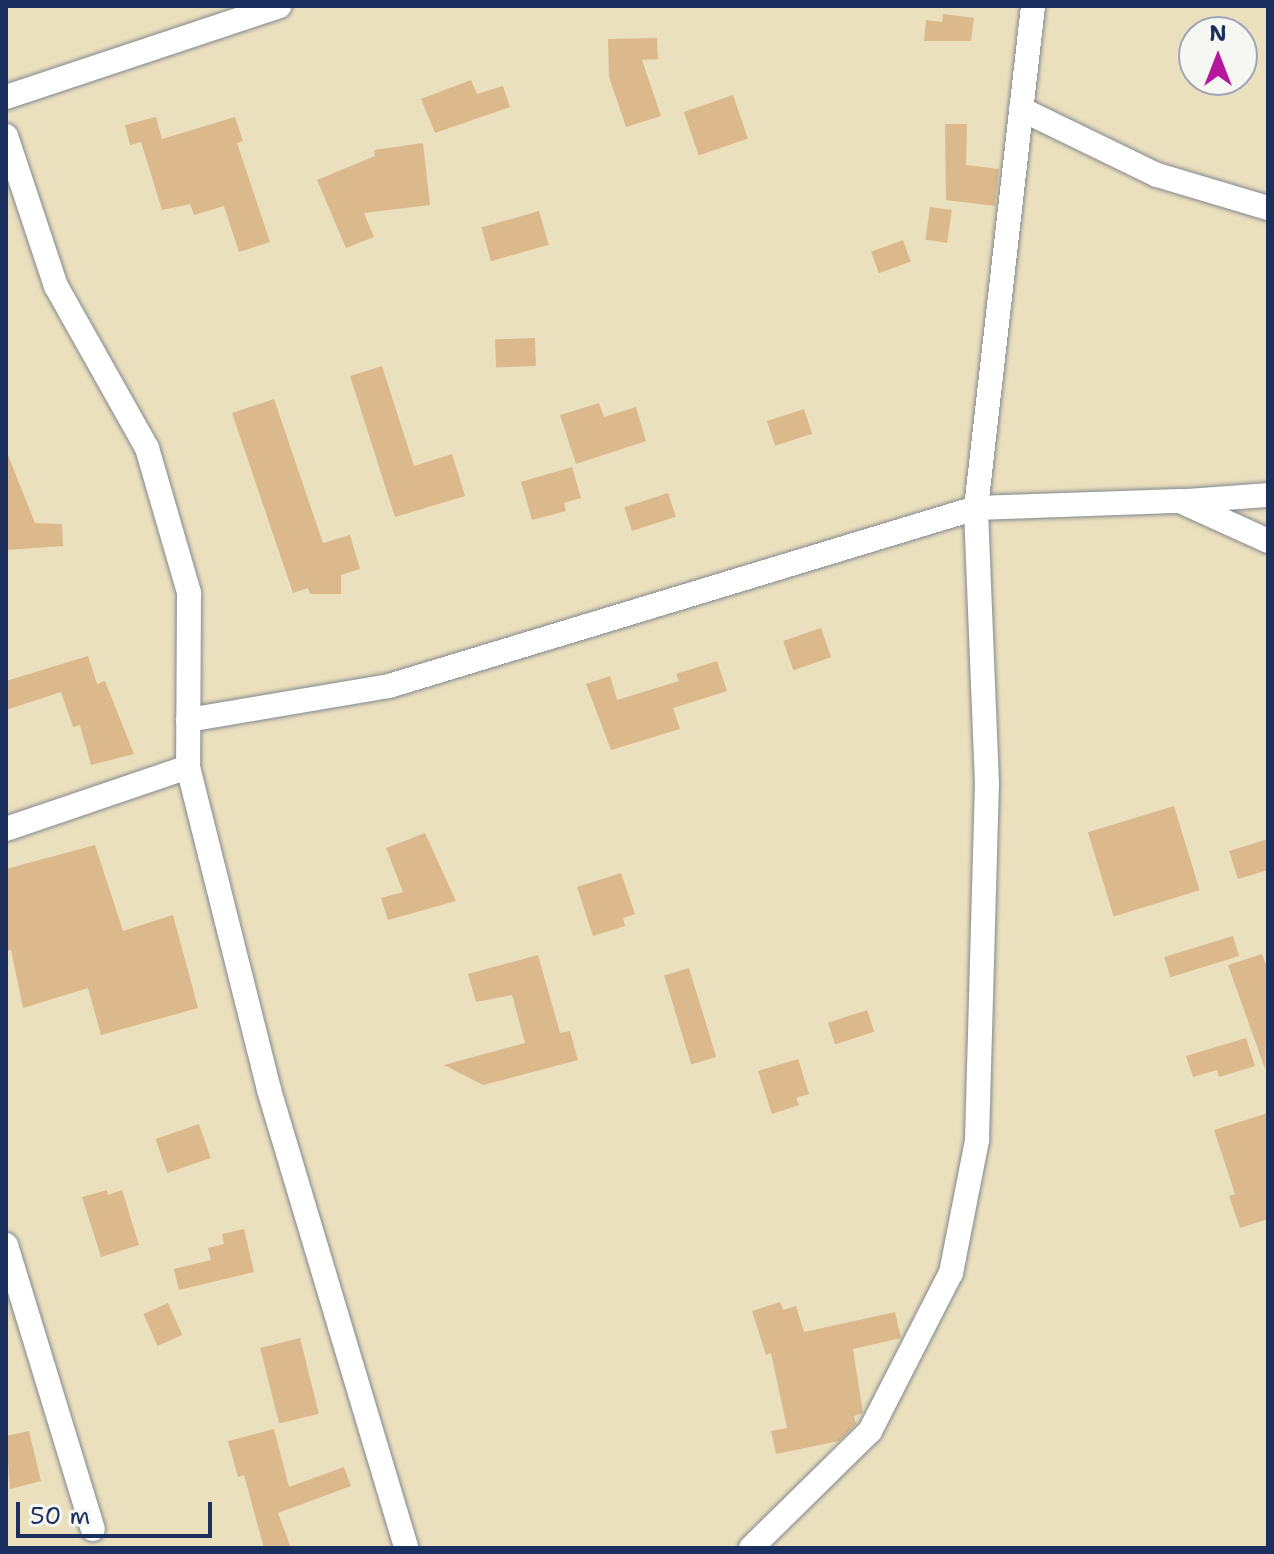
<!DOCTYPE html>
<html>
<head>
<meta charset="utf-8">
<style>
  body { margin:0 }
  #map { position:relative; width:1274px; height:1554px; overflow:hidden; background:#ebe0be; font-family:"Shantell Sans",sans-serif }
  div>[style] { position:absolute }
  .building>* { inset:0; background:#dbb98c; transform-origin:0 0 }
  .roads { filter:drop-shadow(0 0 2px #83888e) drop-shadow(0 0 2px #83888e) }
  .street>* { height:24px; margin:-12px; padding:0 12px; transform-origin:12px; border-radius:12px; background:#fff }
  span { translate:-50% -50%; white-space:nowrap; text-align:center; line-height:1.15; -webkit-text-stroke:8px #f6f6f2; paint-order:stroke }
  .frame { position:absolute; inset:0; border:8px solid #1b2f5e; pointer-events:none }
  .north { position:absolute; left:1178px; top:16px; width:80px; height:80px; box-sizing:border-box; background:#f6f6f2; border:2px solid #9ea6b7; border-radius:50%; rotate:0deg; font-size:22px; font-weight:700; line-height:32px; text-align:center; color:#1b2f5e }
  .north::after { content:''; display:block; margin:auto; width:28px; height:36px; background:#b5179e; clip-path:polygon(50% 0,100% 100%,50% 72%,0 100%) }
  .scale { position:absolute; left:16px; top:1502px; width:196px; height:36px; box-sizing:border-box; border:4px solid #1b2f5e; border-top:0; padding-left:10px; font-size:24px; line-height:28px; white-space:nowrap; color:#1b2f5e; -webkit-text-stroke:6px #f6f6f2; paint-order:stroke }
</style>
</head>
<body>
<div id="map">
  <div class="building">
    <i style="clip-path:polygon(943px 14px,974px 18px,971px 41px,924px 41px,926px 20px,942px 22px)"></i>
    <i style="clip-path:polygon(657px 38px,658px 59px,642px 60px,661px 116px,626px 127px,609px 77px,608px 39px)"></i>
    <i style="clip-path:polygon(471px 80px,477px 94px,503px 86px,510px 107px,435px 133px,421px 99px)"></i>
    <i style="left:733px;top:95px;width:46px;height:52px;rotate:71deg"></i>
    <i style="clip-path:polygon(156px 117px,162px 139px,235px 117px,243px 141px,237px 143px,270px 242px,239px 252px,224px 206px,194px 215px,190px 204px,162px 210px,141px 142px,130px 145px,125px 125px)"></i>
    <i style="clip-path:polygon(945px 124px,967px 124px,966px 165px,999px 169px,995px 206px,946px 200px)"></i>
    <i style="clip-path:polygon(423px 143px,430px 205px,364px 213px,374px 237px,346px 248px,317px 180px,375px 156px,374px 150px)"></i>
    <i style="left:930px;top:207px;width:22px;height:33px;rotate:8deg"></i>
    <i style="left:539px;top:211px;width:35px;height:60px;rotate:74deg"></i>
    <i style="left:903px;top:240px;width:23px;height:34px;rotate:70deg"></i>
    <i style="left:535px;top:338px;width:28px;height:40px;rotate:88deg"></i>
    <i style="clip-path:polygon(382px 366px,414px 466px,452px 454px,465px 496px,395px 517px,350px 376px)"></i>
    <i style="clip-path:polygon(274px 399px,323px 543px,350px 535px,360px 569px,341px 575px,341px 594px,310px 594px,308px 588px,293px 593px,232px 413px)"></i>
    <i style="clip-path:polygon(599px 403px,604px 417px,636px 407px,646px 441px,576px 464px,560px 415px)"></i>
    <i style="left:804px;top:409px;width:26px;height:39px;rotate:72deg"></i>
    <i style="clip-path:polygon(6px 450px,35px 523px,62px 524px,63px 546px,6px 550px)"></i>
    <i style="clip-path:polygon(572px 467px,581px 498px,564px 503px,566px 511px,532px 520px,521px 482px)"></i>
    <i style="left:668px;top:493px;width:25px;height:46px;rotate:72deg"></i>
    <i style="left:821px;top:628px;width:31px;height:40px;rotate:71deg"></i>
    <i style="clip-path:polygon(88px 656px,97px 684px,105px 681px,134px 754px,91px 765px,80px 725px,73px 727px,61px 692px,6px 710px,6px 681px)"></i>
    <i style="clip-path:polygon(717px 661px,727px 691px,673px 708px,680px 729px,611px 750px,586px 684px,610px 676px,617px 700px,679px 681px,676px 674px)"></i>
    <i style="left:1174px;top:806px;width:88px;height:90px;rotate:73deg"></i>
    <i style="clip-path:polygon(425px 833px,456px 901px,388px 920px,381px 898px,403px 892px,386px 848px)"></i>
    <i style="clip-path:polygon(1268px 839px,1268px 870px,1238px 879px,1229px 851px)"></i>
    <i style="clip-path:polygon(95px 845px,123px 931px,173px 915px,198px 1008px,101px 1035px,88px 988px,23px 1008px,11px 950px,6px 951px,6px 869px)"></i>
    <i style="clip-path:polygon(621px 873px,635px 914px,623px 918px,625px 926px,593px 936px,577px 887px)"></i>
    <i style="left:1233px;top:936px;width:21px;height:72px;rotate:73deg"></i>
    <i style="clip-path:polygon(1262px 954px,1268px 971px,1265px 1069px,1228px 965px)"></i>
    <i style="clip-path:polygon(538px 955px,560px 1033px,570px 1031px,578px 1060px,483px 1085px,444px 1065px,525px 1043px,512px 995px,476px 1002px,468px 974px)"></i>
    <i style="left:689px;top:968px;width:93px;height:26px;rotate:73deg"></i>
    <i style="left:867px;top:1010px;width:23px;height:41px;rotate:72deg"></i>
    <i style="clip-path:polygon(1246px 1038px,1255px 1066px,1219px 1077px,1217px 1070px,1193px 1077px,1186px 1056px)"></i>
    <i style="clip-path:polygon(798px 1059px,809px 1094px,796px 1098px,799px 1105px,772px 1114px,758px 1071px)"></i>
    <i style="clip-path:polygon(1268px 1113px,1268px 1219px,1240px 1228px,1229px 1196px,1235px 1194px,1214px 1130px)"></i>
    <i style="left:199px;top:1124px;width:36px;height:46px;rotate:71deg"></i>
    <i style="clip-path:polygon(107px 1190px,108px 1195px,122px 1190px,139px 1245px,101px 1257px,82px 1197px)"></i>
    <i style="clip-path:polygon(244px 1229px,254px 1272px,179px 1290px,174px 1269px,211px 1260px,208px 1248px,224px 1244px,222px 1234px)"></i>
    <i style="clip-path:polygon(780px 1302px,783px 1310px,796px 1306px,804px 1332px,895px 1312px,901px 1338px,853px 1349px,863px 1413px,854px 1416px,856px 1424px,839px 1441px,776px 1454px,771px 1431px,787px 1428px,771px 1353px,766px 1355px,752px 1311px)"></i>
    <i style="left:168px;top:1303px;width:35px;height:27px;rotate:66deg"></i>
    <i style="left:300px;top:1338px;width:78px;height:41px;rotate:76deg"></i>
    <i style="clip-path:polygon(274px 1429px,289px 1487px,344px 1467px,351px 1486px,278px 1513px,291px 1548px,264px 1548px,244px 1475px,238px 1477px,228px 1441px)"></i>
    <i style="clip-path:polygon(29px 1431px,41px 1481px,10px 1489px,6px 1436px)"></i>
  </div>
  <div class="roads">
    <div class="street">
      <i style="left:6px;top:97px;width:288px;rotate:-18.4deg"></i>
      <i style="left:1021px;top:109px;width:151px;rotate:25.9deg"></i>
      <i style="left:1157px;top:175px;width:116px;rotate:16.6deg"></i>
      <i style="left:6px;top:136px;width:158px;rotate:71.6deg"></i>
      <i style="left:56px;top:286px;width:186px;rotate:60.7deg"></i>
      <i style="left:147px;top:448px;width:151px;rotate:73.8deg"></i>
      <i style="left:189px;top:593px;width:174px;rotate:90.3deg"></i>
      <i style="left:188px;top:767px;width:333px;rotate:75.9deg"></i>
      <i style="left:269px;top:1090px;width:478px;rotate:73.3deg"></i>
      <i style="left:1186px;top:501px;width:82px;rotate:-4.2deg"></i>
      <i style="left:188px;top:720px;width:204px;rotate:-9.6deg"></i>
      <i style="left:389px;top:686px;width:613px;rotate:-16.87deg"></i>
      <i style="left:976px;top:508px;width:204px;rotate:-2deg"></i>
      <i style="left:1180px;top:501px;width:97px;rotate:24.4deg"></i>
      <i style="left:6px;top:829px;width:192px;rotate:-18.8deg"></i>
      <i style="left:6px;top:1245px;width:297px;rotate:73deg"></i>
      <i style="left:751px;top:1548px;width:167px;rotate:-44.5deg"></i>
      <i style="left:870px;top:1431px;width:178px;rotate:-62.9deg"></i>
      <i style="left:951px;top:1273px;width:136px;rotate:-78.9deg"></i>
      <i style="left:977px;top:1140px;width:356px;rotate:-88.4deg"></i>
      <i style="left:987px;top:784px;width:276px;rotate:-92.3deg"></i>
      <i style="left:976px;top:508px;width:505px;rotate:-83.52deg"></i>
    </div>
  </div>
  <div class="frame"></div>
  <div class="north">N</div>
  <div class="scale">50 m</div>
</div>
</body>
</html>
